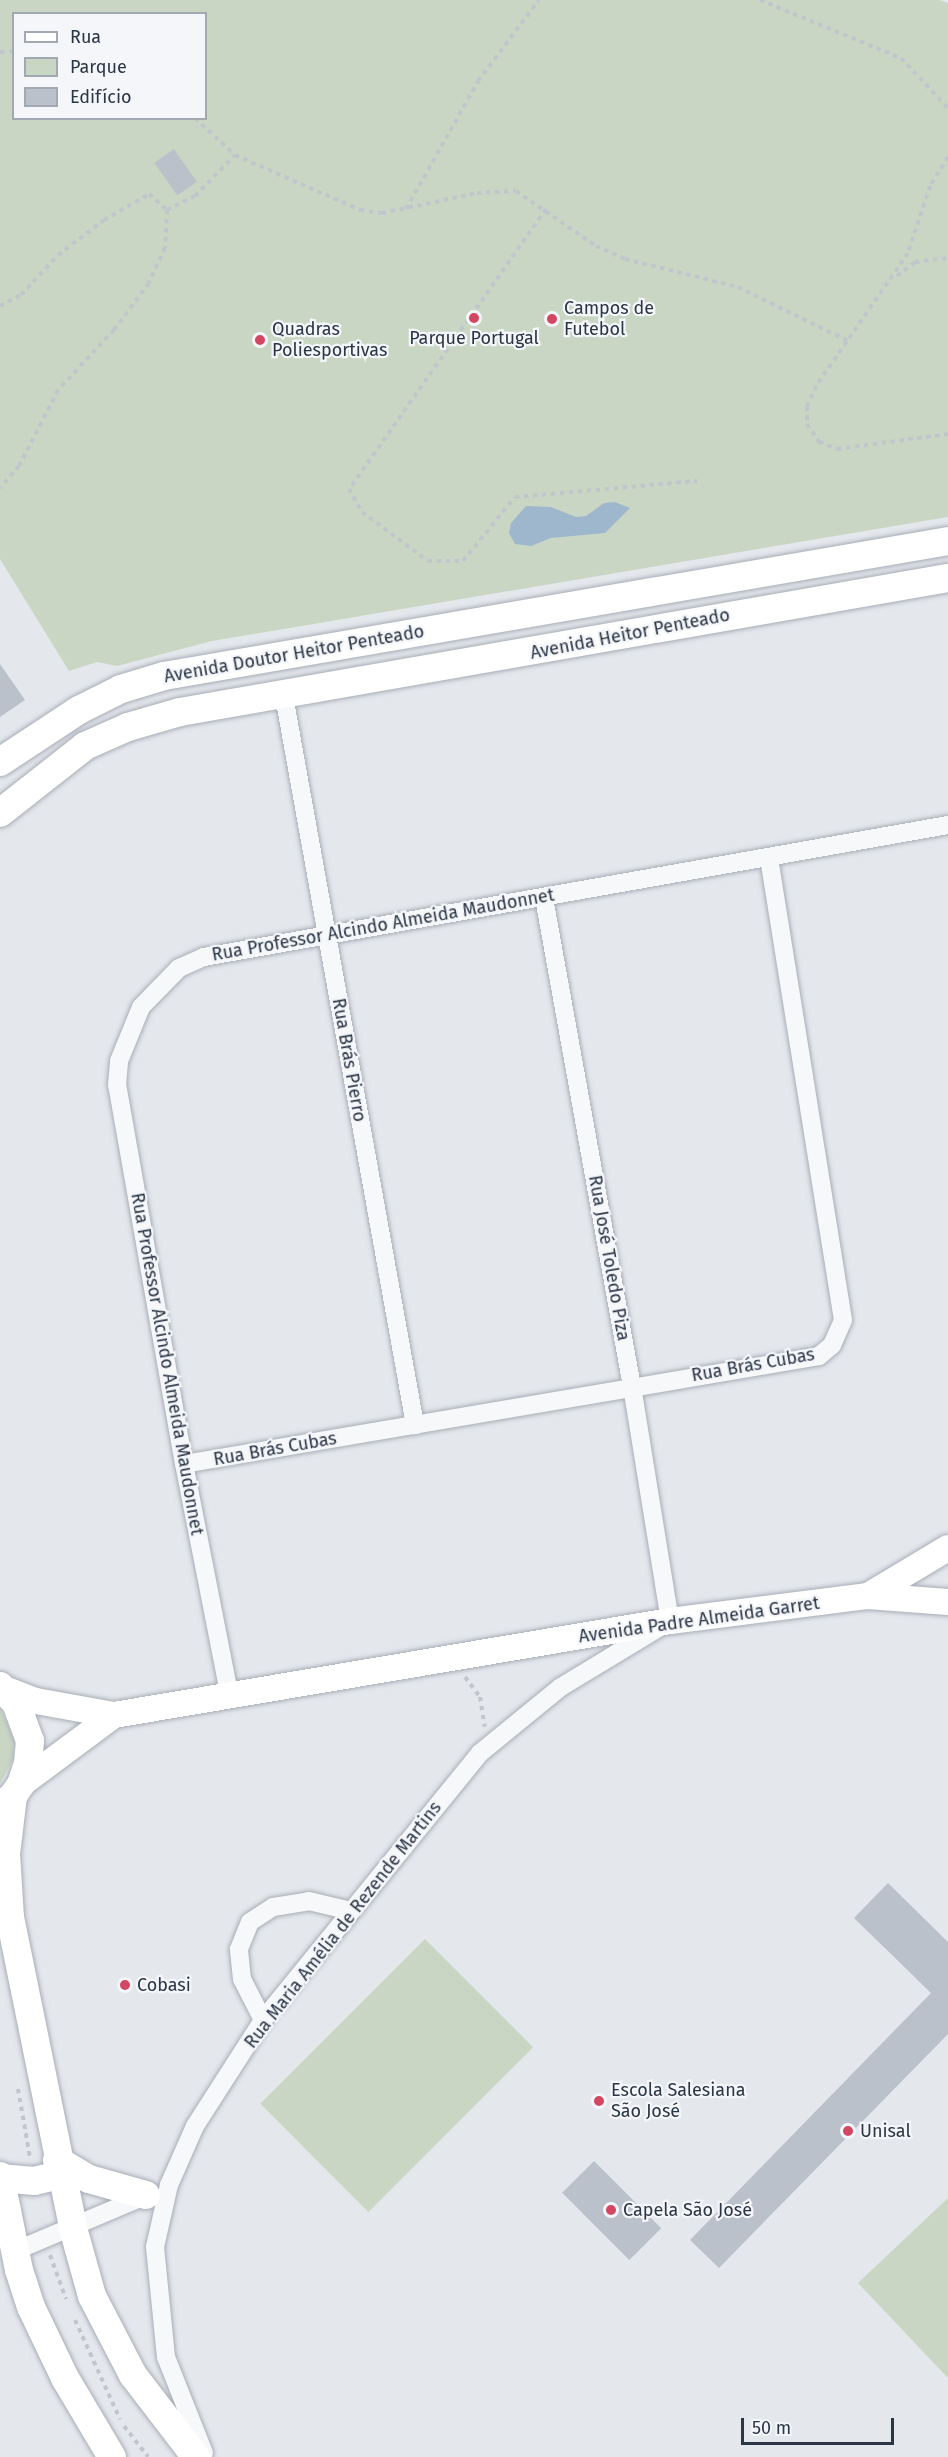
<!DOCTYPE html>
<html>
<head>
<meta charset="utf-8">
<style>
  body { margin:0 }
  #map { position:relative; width:948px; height:2457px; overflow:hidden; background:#e4e7ec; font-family:"Fira Sans",sans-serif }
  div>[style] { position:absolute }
  .green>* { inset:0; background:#cad6c4; transform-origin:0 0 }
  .water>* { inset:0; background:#9eb7cc }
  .building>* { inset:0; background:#bbc1ca; transform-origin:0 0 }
  .path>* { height:4px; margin-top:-2px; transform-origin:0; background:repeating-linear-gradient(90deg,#c2c5cb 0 4.5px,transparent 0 9px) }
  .roads { filter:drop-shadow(0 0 2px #a8aeb7) drop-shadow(0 0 2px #a8aeb7) }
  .street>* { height:18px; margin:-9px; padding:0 9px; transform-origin:9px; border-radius:9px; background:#f7f8fa }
  .secondary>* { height:26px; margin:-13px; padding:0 13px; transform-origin:13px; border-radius:13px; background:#fff }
  .primary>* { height:28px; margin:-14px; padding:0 14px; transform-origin:14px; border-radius:14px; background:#fff }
  .dots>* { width:16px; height:16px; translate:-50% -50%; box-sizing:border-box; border:3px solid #f4f6f9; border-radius:50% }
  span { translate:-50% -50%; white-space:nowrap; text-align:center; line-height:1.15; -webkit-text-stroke:4.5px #f4f6f9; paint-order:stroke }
  .poi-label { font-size:18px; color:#2a3545 }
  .left { translate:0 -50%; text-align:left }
  .street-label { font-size:18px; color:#2a3545 }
  .legend { position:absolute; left:12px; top:12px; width:195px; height:108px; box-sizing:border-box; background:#f4f6f9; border:2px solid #a3a9b1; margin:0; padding:8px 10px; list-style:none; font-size:18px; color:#2a3545 }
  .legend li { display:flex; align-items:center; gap:12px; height:30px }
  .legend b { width:30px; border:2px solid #a3a9b1 }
  .scale { position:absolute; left:741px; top:2418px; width:153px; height:27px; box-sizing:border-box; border:3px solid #2a3545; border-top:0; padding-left:8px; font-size:18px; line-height:21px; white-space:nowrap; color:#2a3545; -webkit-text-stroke:4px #f4f6f9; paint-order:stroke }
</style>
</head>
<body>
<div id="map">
  <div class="green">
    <i style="clip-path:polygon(evenodd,0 0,939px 0,948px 3px,948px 517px,212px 641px,117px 666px,97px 662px,69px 671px,0 559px,0 0,14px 14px,206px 14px,206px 118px,14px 118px,14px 14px)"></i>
    <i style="clip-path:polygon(0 1708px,14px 1739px,13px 1759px,0 1784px)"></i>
    <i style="left:425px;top:1939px;width:153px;height:233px;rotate:45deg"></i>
    <i style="clip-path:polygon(948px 2198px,948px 2378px,858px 2283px)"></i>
  </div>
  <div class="water">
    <i style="clip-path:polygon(615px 502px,630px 508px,605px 533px,551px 538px,531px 546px,515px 544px,509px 533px,511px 523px,526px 506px,551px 507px,576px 517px,586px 516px,604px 503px)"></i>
  </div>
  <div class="building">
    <i style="left:174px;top:149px;width:40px;height:24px;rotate:55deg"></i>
    <i style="clip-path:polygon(0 664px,25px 700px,0 717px)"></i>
    <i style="clip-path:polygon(888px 1883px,948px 1942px,948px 2034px,719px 2268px,690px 2240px,931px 1993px,854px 1918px)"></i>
    <i style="left:594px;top:2161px;width:95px;height:45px;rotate:45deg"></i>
  </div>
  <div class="path">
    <i style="left:760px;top:0;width:152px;rotate:22.4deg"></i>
    <i style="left:901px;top:58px;width:69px;rotate:46.8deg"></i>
    <i style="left:0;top:52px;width:14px;rotate:-4deg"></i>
    <i style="left:195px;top:118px;width:54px;rotate:42.8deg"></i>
    <i style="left:235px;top:155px;width:137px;rotate:23.7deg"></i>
    <i style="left:360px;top:210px;width:22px;rotate:8deg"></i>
    <i style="left:382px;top:213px;width:97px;rotate:-11.9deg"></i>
    <i style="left:477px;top:193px;width:39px;rotate:-3deg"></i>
    <i style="left:516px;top:191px;width:97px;rotate:34.5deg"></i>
    <i style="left:596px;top:246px;width:32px;rotate:24deg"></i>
    <i style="left:625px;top:259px;width:116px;rotate:13.9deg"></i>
    <i style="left:738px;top:287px;width:123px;rotate:26.1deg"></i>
    <i style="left:948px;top:157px;width:34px;rotate:122deg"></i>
    <i style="left:930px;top:186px;width:71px;rotate:108.2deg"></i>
    <i style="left:908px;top:253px;width:162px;rotate:124.7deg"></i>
    <i style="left:816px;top:386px;width:22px;rotate:114deg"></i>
    <i style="left:807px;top:406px;width:18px;rotate:90deg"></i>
    <i style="left:807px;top:424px;width:22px;rotate:56deg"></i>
    <i style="left:819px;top:442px;width:19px;rotate:21deg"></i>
    <i style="left:837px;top:449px;width:112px;rotate:-7.7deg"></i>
    <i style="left:406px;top:209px;width:147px;rotate:-60.6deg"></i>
    <i style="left:478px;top:81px;width:101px;rotate:-53deg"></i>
    <i style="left:546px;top:209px;width:342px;rotate:125.1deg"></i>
    <i style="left:349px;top:489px;width:26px;rotate:61deg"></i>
    <i style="left:362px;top:512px;width:82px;rotate:36.6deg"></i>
    <i style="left:428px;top:561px;width:35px"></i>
    <i style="left:463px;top:561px;width:82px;rotate:-50.9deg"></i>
    <i style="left:515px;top:497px;width:183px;rotate:-5deg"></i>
    <i style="left:167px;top:210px;width:31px;rotate:-27deg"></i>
    <i style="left:195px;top:196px;width:57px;rotate:-45.7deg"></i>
    <i style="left:897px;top:276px;width:23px;rotate:-38deg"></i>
    <i style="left:915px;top:262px;width:33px;rotate:-7deg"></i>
    <i style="left:0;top:306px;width:24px;rotate:-28deg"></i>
    <i style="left:21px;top:295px;width:54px;rotate:-47.2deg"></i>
    <i style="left:58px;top:255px;width:58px;rotate:-37.3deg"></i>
    <i style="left:104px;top:220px;width:52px;rotate:-30deg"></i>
    <i style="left:149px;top:194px;width:24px;rotate:42deg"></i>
    <i style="left:167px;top:210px;width:38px;rotate:93deg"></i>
    <i style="left:165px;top:248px;width:38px;rotate:115deg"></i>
    <i style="left:149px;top:283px;width:59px;rotate:126.7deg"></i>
    <i style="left:114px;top:330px;width:82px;rotate:133deg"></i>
    <i style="left:58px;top:390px;width:85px;rotate:117.2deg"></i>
    <i style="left:19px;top:466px;width:29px;rotate:131deg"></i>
    <i style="left:465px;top:1677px;width:25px;rotate:53deg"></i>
    <i style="left:480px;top:1697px;width:30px;rotate:81deg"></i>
    <i style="left:18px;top:2089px;width:70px;rotate:80.1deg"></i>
    <i style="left:50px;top:2255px;width:47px;rotate:70deg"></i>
    <i style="left:75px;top:2320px;width:109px;rotate:65.6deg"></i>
    <i style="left:124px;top:2426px;width:39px;rotate:52deg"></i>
  </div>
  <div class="roads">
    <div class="street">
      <i style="left:284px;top:696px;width:741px;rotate:79.81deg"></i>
      <i style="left:184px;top:1464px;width:644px;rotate:-9.65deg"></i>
      <i style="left:819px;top:1356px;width:17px;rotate:-40deg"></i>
      <i style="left:832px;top:1345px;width:27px;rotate:-66deg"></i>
      <i style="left:843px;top:1320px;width:467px;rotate:-99.1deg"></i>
      <i style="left:230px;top:1698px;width:238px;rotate:-101.1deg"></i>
      <i style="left:184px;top:1464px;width:385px;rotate:-100deg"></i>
      <i style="left:117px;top:1085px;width:24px;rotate:-85deg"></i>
      <i style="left:119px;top:1061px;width:58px;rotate:-67.8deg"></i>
      <i style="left:141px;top:1007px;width:54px;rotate:-45.7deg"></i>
      <i style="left:179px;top:968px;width:27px;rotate:-24deg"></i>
      <i style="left:204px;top:957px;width:756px;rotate:-10.06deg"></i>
      <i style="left:263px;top:2020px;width:46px;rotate:-117.1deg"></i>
      <i style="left:242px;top:1979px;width:30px;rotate:-96deg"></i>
      <i style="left:239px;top:1949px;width:29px;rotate:-68deg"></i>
      <i style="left:250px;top:1922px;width:27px;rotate:-33deg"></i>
      <i style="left:273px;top:1907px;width:36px;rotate:-9deg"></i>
      <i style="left:309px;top:1901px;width:43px;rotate:13.4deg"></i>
      <i style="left:15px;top:2251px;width:146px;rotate:-23deg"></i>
      <i style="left:204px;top:2453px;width:103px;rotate:-111.6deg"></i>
      <i style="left:166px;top:2357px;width:111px;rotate:-95.7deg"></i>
      <i style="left:155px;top:2247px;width:64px;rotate:-77.3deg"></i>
      <i style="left:169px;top:2185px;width:64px;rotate:-66.2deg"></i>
      <i style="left:195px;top:2126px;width:126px;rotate:-57.3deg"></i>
      <i style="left:263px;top:2020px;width:344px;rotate:-50.9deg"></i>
      <i style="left:480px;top:1753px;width:104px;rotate:-39.2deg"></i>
      <i style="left:561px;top:1687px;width:127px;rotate:-31.2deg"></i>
      <i style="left:670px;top:1621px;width:237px;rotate:-99.2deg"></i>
      <i style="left:632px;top:1387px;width:498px;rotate:-100.2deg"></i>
    </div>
    <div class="secondary">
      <i style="left:868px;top:1596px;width:93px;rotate:-31deg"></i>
      <i style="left:4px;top:1689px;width:34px;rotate:21deg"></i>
      <i style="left:36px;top:1701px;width:79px;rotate:10.2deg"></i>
      <i style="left:21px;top:1784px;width:116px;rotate:-36.6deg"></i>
      <i style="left:114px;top:1715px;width:564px;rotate:-9.6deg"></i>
      <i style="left:670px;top:1621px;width:200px;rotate:-7.2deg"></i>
      <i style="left:868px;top:1596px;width:80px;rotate:4.3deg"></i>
    </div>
    <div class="primary">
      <i style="left:0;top:762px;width:95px;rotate:-33.4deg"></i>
      <i style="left:79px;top:710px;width:47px;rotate:-26.6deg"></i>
      <i style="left:121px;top:689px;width:45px;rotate:-16.8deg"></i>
      <i style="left:164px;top:676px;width:796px;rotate:-9.77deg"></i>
      <i style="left:0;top:813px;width:108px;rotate:-38.2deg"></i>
      <i style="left:85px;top:746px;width:47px;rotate:-23.8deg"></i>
      <i style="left:128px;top:727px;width:54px;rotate:-16.1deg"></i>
      <i style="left:180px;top:712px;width:780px;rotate:-9.9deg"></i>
      <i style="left:0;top:1686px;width:23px;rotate:47deg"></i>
      <i style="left:16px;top:1703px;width:40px;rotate:69.8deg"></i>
      <i style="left:30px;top:1741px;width:22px;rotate:95deg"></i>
      <i style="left:28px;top:1763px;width:22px;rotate:108deg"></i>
      <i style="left:21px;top:1784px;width:14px;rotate:124deg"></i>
      <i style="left:13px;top:1796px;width:16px;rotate:142deg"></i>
      <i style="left:13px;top:1796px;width:58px;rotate:96.9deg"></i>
      <i style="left:6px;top:1854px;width:63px;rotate:86.4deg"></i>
      <i style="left:10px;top:1917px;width:317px;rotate:78.5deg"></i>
      <i style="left:73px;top:2228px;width:71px;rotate:74.4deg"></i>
      <i style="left:92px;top:2296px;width:89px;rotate:62.6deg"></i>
      <i style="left:133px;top:2375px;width:103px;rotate:52.5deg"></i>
      <i style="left:57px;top:2160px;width:37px;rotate:31deg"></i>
      <i style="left:89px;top:2179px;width:59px;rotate:15.7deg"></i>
      <i style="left:0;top:2176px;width:96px;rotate:78.6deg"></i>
      <i style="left:19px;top:2270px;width:39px;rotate:72deg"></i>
      <i style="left:31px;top:2307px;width:79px;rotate:64.4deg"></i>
      <i style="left:65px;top:2378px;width:92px;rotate:59.3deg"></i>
      <i style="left:0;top:2178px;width:34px;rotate:5deg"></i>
      <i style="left:34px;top:2181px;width:28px;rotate:-13deg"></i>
    </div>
  </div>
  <div class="dots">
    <i style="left:474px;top:318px;background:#d34762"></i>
    <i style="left:552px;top:319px;background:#d34762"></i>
    <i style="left:260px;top:340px;background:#d34762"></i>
    <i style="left:125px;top:1985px;background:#d34762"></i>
    <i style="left:599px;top:2101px;background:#d34762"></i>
    <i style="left:848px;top:2131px;background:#d34762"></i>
    <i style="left:611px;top:2210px;background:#d34762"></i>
  </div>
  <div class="poi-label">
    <span class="left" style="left:564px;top:319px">Campos de<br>Futebol</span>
    <span class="left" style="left:272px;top:340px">Quadras<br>Poliesportivas</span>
    <span style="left:474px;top:338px">Parque Portugal</span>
    <span class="left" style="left:137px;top:1985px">Cobasi</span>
    <span class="left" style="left:611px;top:2101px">Escola Salesiana<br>São José</span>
    <span class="left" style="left:860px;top:2131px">Unisal</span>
    <span class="left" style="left:623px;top:2210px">Capela São José</span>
  </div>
  <div class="street-label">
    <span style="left:630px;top:634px;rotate:-11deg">Avenida Heitor Penteado</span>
    <span style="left:294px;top:654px;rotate:-10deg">Avenida Doutor Heitor Penteado</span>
    <span style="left:383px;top:925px;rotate:-10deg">Rua Professor Alcindo Almeida Maudonnet</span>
    <span style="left:349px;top:1060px;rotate:80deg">Rua Brás Pierro</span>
    <span style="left:609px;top:1258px;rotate:80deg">Rua José Toledo Piza</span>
    <span style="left:167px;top:1364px;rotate:80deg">Rua Professor Alcindo Almeida Maudonnet</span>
    <span style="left:753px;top:1365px;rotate:-10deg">Rua Brás Cubas</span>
    <span style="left:275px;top:1449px;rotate:-10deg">Rua Brás Cubas</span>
    <span style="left:699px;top:1620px;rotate:-8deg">Avenida Padre Almeida Garret</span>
    <span style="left:343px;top:1925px;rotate:-52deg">Rua Maria Amélia de Rezende Martins</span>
  </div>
  <ul class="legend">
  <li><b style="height:8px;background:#fff"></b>Rua</li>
  <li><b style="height:16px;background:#cad6c4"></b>Parque</li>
  <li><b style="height:16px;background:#bbc1ca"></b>Edifício</li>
  </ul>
  <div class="scale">50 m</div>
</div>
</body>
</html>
